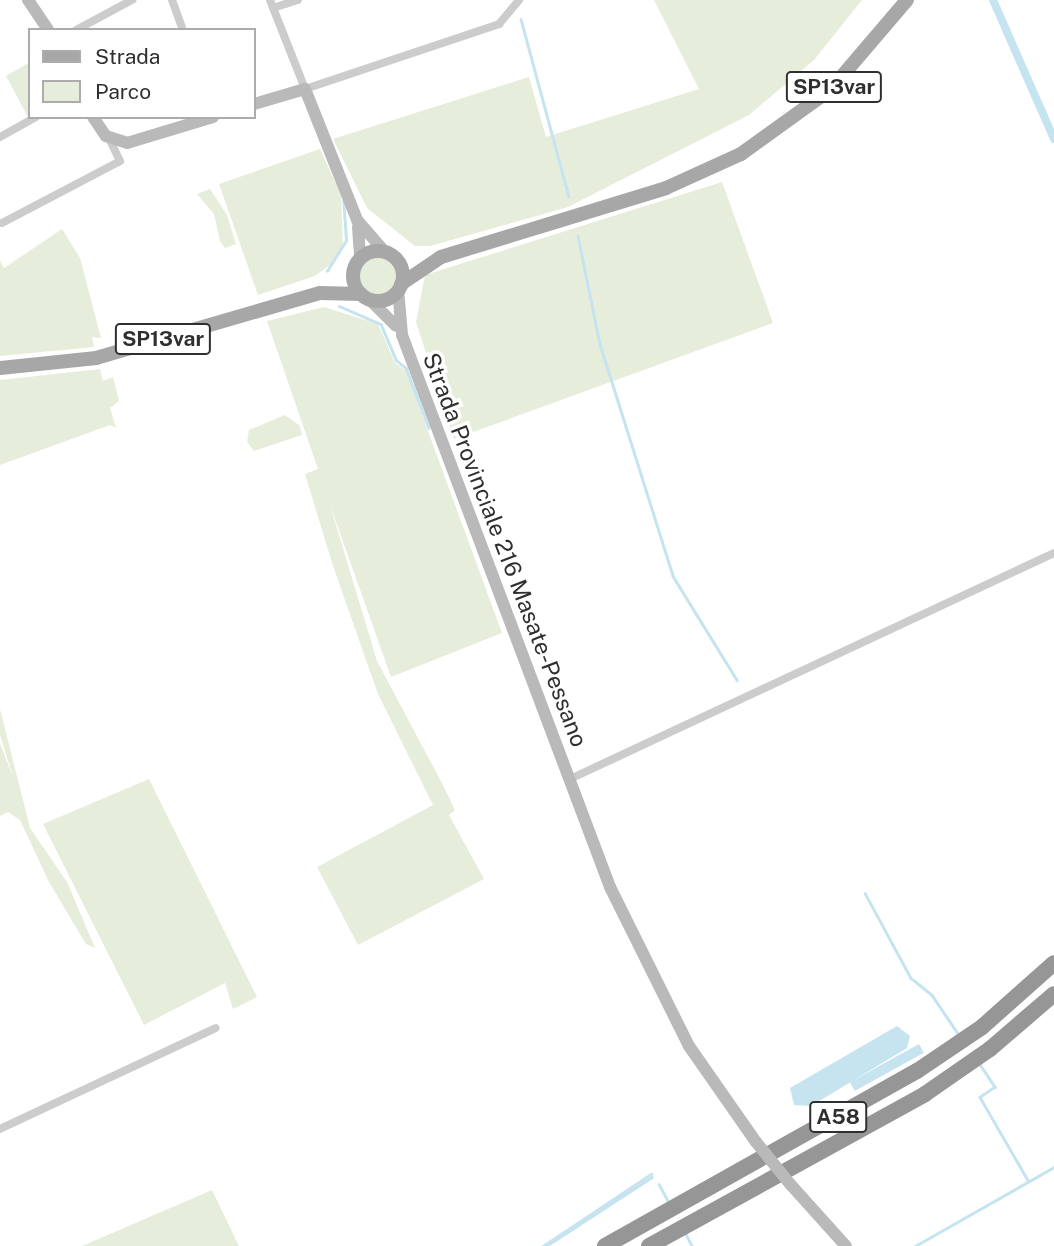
<!DOCTYPE html>
<html>
<head>
<meta charset="utf-8">
<style>
  body { margin:0 }
  #map { position:relative; width:1054px; height:1246px; overflow:hidden; background:#fff; font-family:"Public Sans",sans-serif }
  div>[style] { position:absolute }
  .green>* { inset:0; background:#e7eddb }
  .round { border-radius:50% }
  .water>* { inset:0; background:#c5e4ef; transform-origin:0 0 }
  .stream>* { height:2.5px; margin:-1.25px; padding:0 1.25px; transform-origin:1.25px; border-radius:1.25px; background:#c5e4ef }
  .canal>* { height:8px; margin:-4px; padding:0 4px; transform-origin:4px; border-radius:4px; background:#c5e4ef }
  .street>* { height:8px; margin:-4px; padding:0 4px; transform-origin:4px; border-radius:4px; background:#ccc }
  .secondary>* { height:12px; margin:-6px; padding:0 6px; transform-origin:6px; border-radius:6px; background:#b9b9b9 }
  .primary>* { height:14px; margin:-7px; padding:0 7px; transform-origin:7px; border-radius:7px; background:#a7a7a7 }
  .primary>.ring { margin:-7px; padding:0; box-sizing:content-box; background:none; border:14px solid #a7a7a7; border-radius:50% }
  .highway>* { height:16px; margin:-8px; padding:0 8px; transform-origin:8px; border-radius:8px; background:#969696 }
  .secondary-bridge>* { height:12px; margin:-6px; padding:0 6px; transform-origin:6px; border-radius:6px; background:#b9b9b9 }
  span { translate:-50% -50%; white-space:nowrap; text-align:center; line-height:1.15; -webkit-text-stroke:7px #fff; paint-order:stroke }
  .shield-label span { padding:2px 5px; background:#fff; border:2px solid; border-radius:5px; -webkit-text-stroke-width:0 }
  .shield-label { font-size:21px; color:#2f2f2f; font-weight:700 }
  .street-label { font-size:23px; color:#2f2f2f }
  .legend { position:absolute; left:28px; top:28px; width:228px; height:91px; box-sizing:border-box; background:#fff; border:2px solid #acacac; margin:0; padding:9px 12px; list-style:none; font-size:21px; color:#2f2f2f }
  .legend li { display:flex; align-items:center; gap:14px; height:35px }
  .legend b { width:35px; border:2px solid #acacac }
</style>
</head>
<body>
<div id="map">
  <div class="green">
    <i style="clip-path:polygon(654px 0,862px 0,814px 60px,749px 115px,568px 207px,430px 246px,415px 246px,367px 208px,333px 139px,529px 77px,546px 137px,699px 89px)"></i>
    <i style="clip-path:polygon(30px 62px,30px 116px,28px 117px,6px 76px)"></i>
    <i style="clip-path:polygon(320px 149px,341px 195px,343px 245px,331px 264px,315px 276px,258px 295px,219px 184px)"></i>
    <i style="clip-path:polygon(722px 182px,773px 323px,454px 439px,416px 322px,425px 275px)"></i>
    <i style="clip-path:polygon(210px 189px,227px 215px,236px 244px,225px 248px,220px 241px,214px 214px,197px 194px)"></i>
    <i style="clip-path:polygon(62px 229px,80px 258px,101px 338px,92px 337px,94px 347px,0 356px,0 261px,4px 268px)"></i>
    <i class="round" style="left:357px;top:255px;width:42px;height:42px"></i>
    <i style="clip-path:polygon(324px 307px,378px 324px,395px 363px,406px 371px,502px 633px,391px 677px,330px 505px,377px 661px,444px 787px,455px 810px,449px 815px,484px 879px,358px 945px,317px 867px,433px 805px,378px 694px,333px 566px,305px 474px,318px 469px,267px 321px)"></i>
    <i style="clip-path:polygon(100px 369px,103px 381px,113px 377px,119px 401px,110px 408px,116px 428px,110px 425px,0 465px,0 380px)"></i>
    <i style="clip-path:polygon(285px 415px,300px 426px,302px 435px,254px 451px,247px 442px,249px 430px)"></i>
    <i style="clip-path:polygon(0 709px,30px 828px,67px 882px,95px 948px,86px 944px,49px 882px,20px 820px,8px 812px,0 816px,0 743px,14px 780px,0 735px)"></i>
    <i style="clip-path:polygon(149px 779px,257px 997px,233px 1009px,225px 983px,144px 1025px,43px 824px)"></i>
    <i style="clip-path:polygon(212px 1190px,239px 1246px,82px 1246px)"></i>
  </div>
  <div class="water">
    <i style="clip-path:polygon(897px 1026px,910px 1036px,907px 1048px,811px 1106px,794px 1105px,790px 1088px)"></i>
    <i style="left:919px;top:1044px;width:10px;height:79px;rotate:61deg"></i>
  </div>
  <div class="stream">
    <i style="left:521px;top:19px;width:184px;rotate:74.9deg"></i>
    <i style="left:578px;top:236px;width:110px;rotate:78.5deg"></i>
    <i style="left:600px;top:344px;width:243px;rotate:72.5deg"></i>
    <i style="left:673px;top:576px;width:122px;rotate:58.4deg"></i>
    <i style="left:327px;top:271px;width:36px;rotate:-58deg"></i>
    <i style="left:346px;top:240px;width:39px;rotate:-94deg"></i>
    <i style="left:339px;top:306px;width:46px;rotate:23.2deg"></i>
    <i style="left:381px;top:324px;width:39px;rotate:67deg"></i>
    <i style="left:396px;top:360px;width:13px;rotate:39deg"></i>
    <i style="left:406px;top:368px;width:64px;rotate:69deg"></i>
    <i style="left:865px;top:893px;width:97px;rotate:61.6deg"></i>
    <i style="left:911px;top:978px;width:27px;rotate:39deg"></i>
    <i style="left:932px;top:995px;width:48px;rotate:56deg"></i>
    <i style="left:979px;top:1063px;width:29px;rotate:56deg"></i>
    <i style="left:995px;top:1087px;width:18px;rotate:146deg"></i>
    <i style="left:980px;top:1097px;width:96px;rotate:60deg"></i>
    <i style="left:659px;top:1184px;width:21px;rotate:62deg"></i>
    <i style="left:686px;top:1234px;width:13px;rotate:63deg"></i>
    <i style="left:543px;top:1246px;width:130px;rotate:-33.7deg"></i>
    <i style="left:546px;top:1246px;width:126px;rotate:-33.1deg"></i>
    <i style="left:915px;top:1246px;width:160px;rotate:-29.6deg"></i>
  </div>
  <div class="canal">
    <i style="left:993px;top:0;width:152px;rotate:66.3deg"></i>
  </div>
  <div class="street">
    <i style="left:172px;top:0;width:32px;rotate:70deg"></i>
    <i style="left:270px;top:0;width:96px;rotate:68.5deg"></i>
    <i style="left:305px;top:89px;width:205px;rotate:-18.5deg"></i>
    <i style="left:499px;top:24px;width:31px;rotate:-50deg"></i>
    <i style="left:273px;top:8px;width:26px;rotate:-18deg"></i>
    <i style="left:76px;top:30px;width:64px;rotate:-28.2deg"></i>
    <i style="left:0;top:137px;width:41px;rotate:-29.1deg"></i>
    <i style="left:2px;top:223px;width:133px;rotate:-27.7deg"></i>
    <i style="left:120px;top:161px;width:25px;rotate:-116deg"></i>
    <i style="left:570px;top:779px;width:534px;rotate:-25.03deg"></i>
    <i style="left:0;top:1129px;width:238px;rotate:-25.1deg"></i>
  </div>
  <div class="secondary">
    <i style="left:28px;top:0;width:36px;rotate:56deg"></i>
    <i style="left:254px;top:104px;width:53px;rotate:-16.4deg"></i>
    <i style="left:305px;top:89px;width:141px;rotate:68.3deg"></i>
    <i style="left:357px;top:220px;width:43px;rotate:48.8deg"></i>
    <i style="left:93px;top:117px;width:23px;rotate:56deg"></i>
    <i style="left:106px;top:136px;width:22px;rotate:18deg"></i>
    <i style="left:127px;top:143px;width:90px;rotate:-16.8deg"></i>
    <i style="left:358px;top:227px;width:31px;rotate:86deg"></i>
    <i style="left:398px;top:289px;width:46px;rotate:85deg"></i>
    <i style="left:402px;top:335px;width:590px;rotate:69.35deg"></i>
    <i style="left:610px;top:887px;width:178px;rotate:63.6deg"></i>
    <i style="left:689px;top:1046px;width:117px;rotate:55.1deg"></i>
    <i style="left:369px;top:299px;width:38px;rotate:45deg"></i>
    <i style="left:791px;top:1185px;width:82px;rotate:48deg"></i>
  </div>
  <div class="primary">
    <i class="ring" style="left:353px;top:251px;width:36px;height:36px"></i>
    <i style="left:401px;top:284px;width:48px;rotate:-34deg"></i>
    <i style="left:441px;top:257px;width:235px;rotate:-17deg"></i>
    <i style="left:666px;top:188px;width:82px;rotate:-24.4deg"></i>
    <i style="left:741px;top:154px;width:111px;rotate:-35.8deg"></i>
    <i style="left:831px;top:89px;width:117px;rotate:-49.5deg"></i>
    <i style="left:0;top:368px;width:97px;rotate:-5.9deg"></i>
    <i style="left:96px;top:358px;width:233px;rotate:-16.2deg"></i>
    <i style="left:320px;top:293px;width:41px;rotate:1.4deg"></i>
  </div>
  <div class="highway">
    <i style="left:605px;top:1246px;width:358px;rotate:-29.3deg"></i>
    <i style="left:917px;top:1071px;width:78px;rotate:-34.1deg"></i>
    <i style="left:982px;top:1027px;width:96px;rotate:-41.6deg"></i>
    <i style="left:649px;top:1246px;width:315px;rotate:-28.8deg"></i>
    <i style="left:925px;top:1094px;width:79px;rotate:-34.7deg"></i>
    <i style="left:990px;top:1049px;width:84px;rotate:-40.7deg"></i>
  </div>
  <div class="secondary-bridge">
    <i style="left:756px;top:1142px;width:55px;rotate:50.9deg"></i>
  </div>
  <div class="shield-label">
    <span style="left:834px;top:87px">SP13var</span>
    <span style="left:163px;top:339px">SP13var</span>
    <span style="left:838px;top:1117px">A58</span>
  </div>
  <div class="street-label">
    <span style="left:505px;top:550px;rotate:69deg">Strada Provinciale 216 Masate-Pessano</span>
  </div>
  <ul class="legend">
  <li><b style="height:9px;background:#a7a7a7"></b>Strada</li>
  <li><b style="height:19px;background:#e7eddb"></b>Parco</li>
  </ul>
</div>
</body>
</html>
